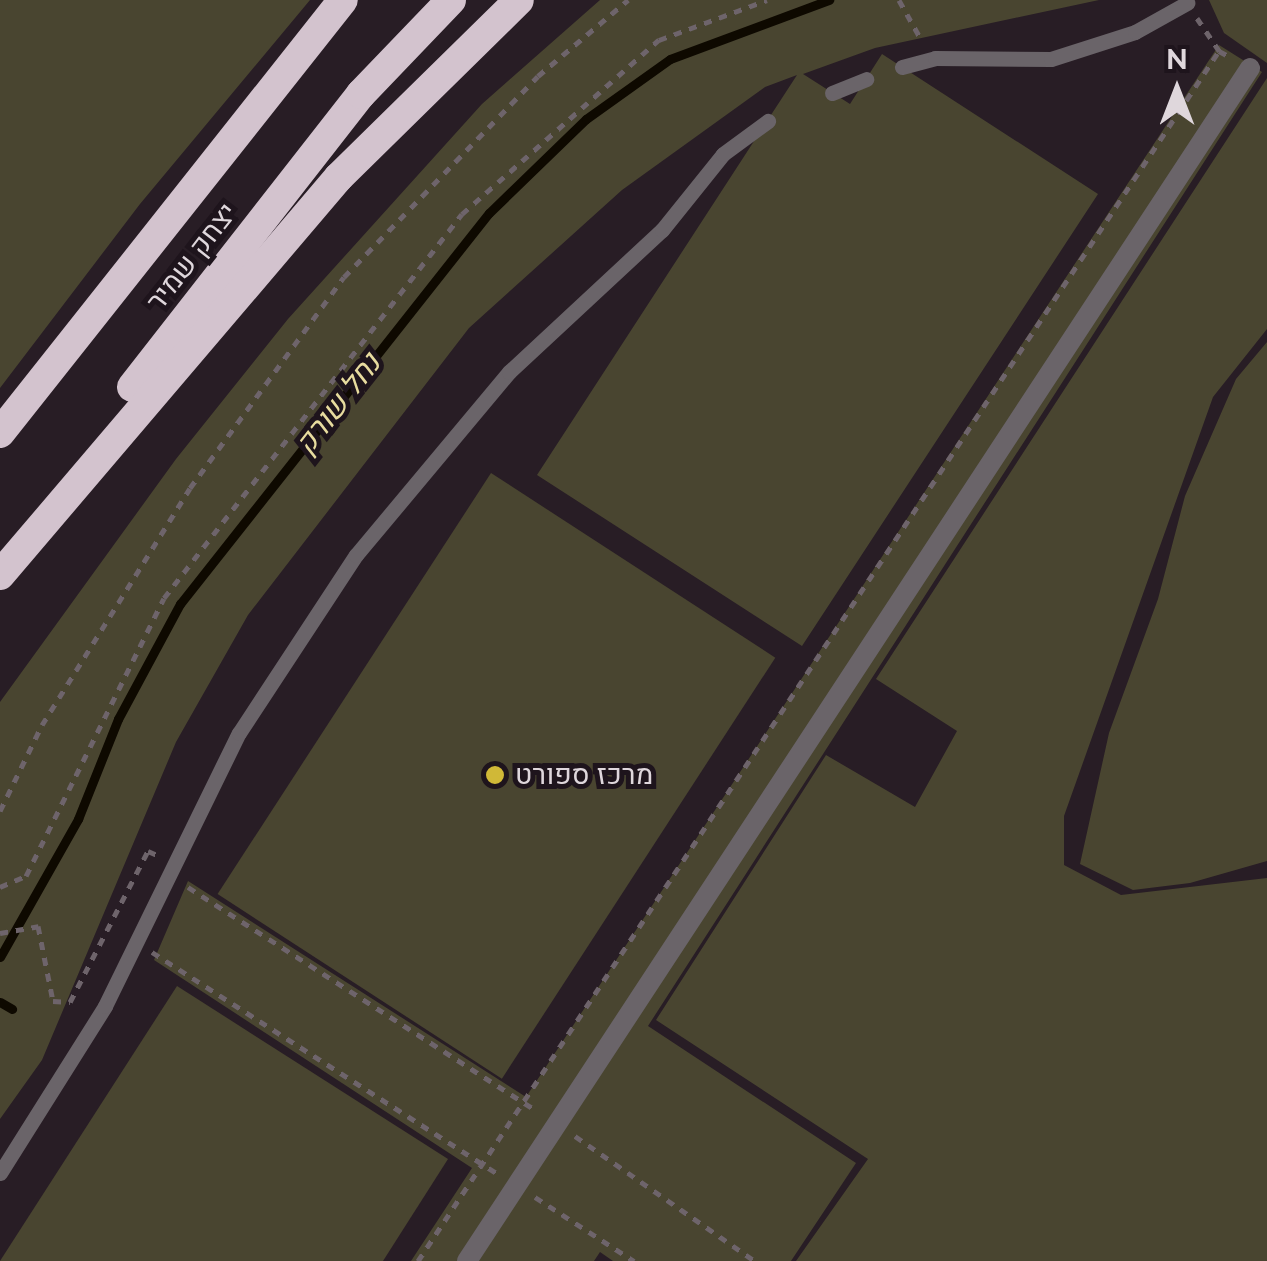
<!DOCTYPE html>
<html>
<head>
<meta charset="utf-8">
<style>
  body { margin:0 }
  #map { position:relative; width:1267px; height:1261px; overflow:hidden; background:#281d25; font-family:Raleway,Heebo,sans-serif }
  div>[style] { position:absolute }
  .green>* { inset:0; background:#494530; transform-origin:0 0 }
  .stream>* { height:9px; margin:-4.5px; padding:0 4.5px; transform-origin:4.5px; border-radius:4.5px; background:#0e0900 }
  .path>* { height:5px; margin-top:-2.5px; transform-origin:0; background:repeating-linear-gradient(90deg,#6e646b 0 8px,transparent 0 16px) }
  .lane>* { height:15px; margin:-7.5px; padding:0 7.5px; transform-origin:7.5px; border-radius:7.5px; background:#6a6469 }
  .street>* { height:20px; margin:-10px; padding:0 10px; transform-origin:10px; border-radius:10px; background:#6a6469 }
  .highway>* { height:30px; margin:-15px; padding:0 15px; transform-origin:15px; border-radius:15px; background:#d3c3ce }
  .dots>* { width:28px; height:28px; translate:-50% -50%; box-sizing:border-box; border:5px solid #1e141c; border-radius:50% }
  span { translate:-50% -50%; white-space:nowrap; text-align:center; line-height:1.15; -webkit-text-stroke:10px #1e141c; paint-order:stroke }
  .street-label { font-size:28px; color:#dfd7dc }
  .poi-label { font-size:28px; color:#dfd7dc }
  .left { translate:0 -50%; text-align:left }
  .water-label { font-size:30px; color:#e8dc9f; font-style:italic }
  .north { position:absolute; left:1127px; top:40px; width:100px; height:100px; -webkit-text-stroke:8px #1e141c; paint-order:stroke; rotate:0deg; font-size:28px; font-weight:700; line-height:40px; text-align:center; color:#dfd7dc }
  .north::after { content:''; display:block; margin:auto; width:35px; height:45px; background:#dfd7dc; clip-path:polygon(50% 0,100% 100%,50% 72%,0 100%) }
</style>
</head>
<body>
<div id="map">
  <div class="green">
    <i style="clip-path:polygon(0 0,310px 0,140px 204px,0 388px)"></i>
    <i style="clip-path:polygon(600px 0,1099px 0,875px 48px,803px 74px,850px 104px,882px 54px,1098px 194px,802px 646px,537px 475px,797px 75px,765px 87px,622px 190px,469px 328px,248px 615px,176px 742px,42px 1060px,0 1119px,0 702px,176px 459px,288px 319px,482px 104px)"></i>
    <i style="clip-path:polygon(1209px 0,1267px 0,1267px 63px,1224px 33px)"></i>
    <i style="clip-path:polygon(1219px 45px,1262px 72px,648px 1026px,856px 1163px,791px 1261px,613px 1261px,600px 1252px,594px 1261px,411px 1261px,472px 1168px,154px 960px,188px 881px,526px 1097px)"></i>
    <i style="clip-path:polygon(1267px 78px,1267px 329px,1213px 397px,1064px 816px,1064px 865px,1121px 895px,1267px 878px,1267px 1261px,796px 1261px,868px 1159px,656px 1020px,826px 755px,915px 807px,957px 731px,876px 679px)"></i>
    <i style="clip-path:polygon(1267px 342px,1267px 861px,1190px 883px,1133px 890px,1080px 864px,1109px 733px,1158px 599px,1185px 496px,1236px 379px)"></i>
    <i style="left:491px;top:473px;width:339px;height:502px;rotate:33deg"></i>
    <i style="clip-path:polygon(177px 986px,448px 1159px,383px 1261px,0 1261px)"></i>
  </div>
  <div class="stream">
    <i style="left:0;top:957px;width:159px;rotate:-60.5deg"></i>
    <i style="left:78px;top:819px;width:108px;rotate:-68.2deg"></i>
    <i style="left:118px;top:719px;width:131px;rotate:-61.7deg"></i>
    <i style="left:180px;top:604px;width:498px;rotate:-51.7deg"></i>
    <i style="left:489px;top:213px;width:135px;rotate:-44.1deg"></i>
    <i style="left:586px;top:119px;width:103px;rotate:-35.5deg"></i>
    <i style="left:670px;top:59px;width:170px;rotate:-20.4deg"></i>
    <i style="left:0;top:1002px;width:14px;rotate:30deg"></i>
  </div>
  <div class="path">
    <i style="left:899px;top:0;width:47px;rotate:60.7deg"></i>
    <i style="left:1197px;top:18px;width:40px;rotate:56deg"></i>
    <i style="left:1219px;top:51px;width:15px;rotate:28deg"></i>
    <i style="left:0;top:811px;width:96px;rotate:-64deg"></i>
    <i style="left:42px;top:725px;width:279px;rotate:-58deg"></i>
    <i style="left:190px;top:488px;width:261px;rotate:-53.9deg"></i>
    <i style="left:344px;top:277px;width:279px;rotate:-46deg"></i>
    <i style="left:538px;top:76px;width:118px;rotate:-40.2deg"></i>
    <i style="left:0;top:887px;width:28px;rotate:-23deg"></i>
    <i style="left:26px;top:876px;width:310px;rotate:-63.6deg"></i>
    <i style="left:164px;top:598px;width:486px;rotate:-52.2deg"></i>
    <i style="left:462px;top:214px;width:263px;rotate:-41.5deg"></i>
    <i style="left:659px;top:40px;width:115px;rotate:-20.3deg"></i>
    <i style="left:188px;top:887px;width:415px;rotate:32.7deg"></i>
    <i style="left:0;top:933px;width:39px;rotate:-10deg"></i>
    <i style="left:38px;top:926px;width:76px;rotate:78.7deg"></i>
    <i style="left:53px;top:1001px;width:17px;rotate:3deg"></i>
    <i style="left:70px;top:1002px;width:170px;rotate:-62.7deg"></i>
    <i style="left:148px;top:851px;width:10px;rotate:24deg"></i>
    <i style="left:152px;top:952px;width:409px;rotate:32.7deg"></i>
    <i style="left:575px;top:1136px;width:219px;rotate:34.8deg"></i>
    <i style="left:535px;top:1197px;width:118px;rotate:32.9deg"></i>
    <i style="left:418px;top:1261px;width:1451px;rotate:-56.5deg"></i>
  </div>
  <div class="lane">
    <i style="left:902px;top:67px;width:34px;rotate:-15deg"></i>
    <i style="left:935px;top:58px;width:116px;rotate:0.5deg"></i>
    <i style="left:1051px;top:59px;width:88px;rotate:-17.8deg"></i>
    <i style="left:1135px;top:32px;width:60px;rotate:-29.1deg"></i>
    <i style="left:832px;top:93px;width:37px;rotate:-22deg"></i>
    <i style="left:0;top:1173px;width:197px;rotate:-57.8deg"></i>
    <i style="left:105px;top:1006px;width:304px;rotate:-63.9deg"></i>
    <i style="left:239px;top:733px;width:213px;rotate:-56.7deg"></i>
    <i style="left:356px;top:555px;width:239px;rotate:-50.1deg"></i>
    <i style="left:509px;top:372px;width:209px;rotate:-42.9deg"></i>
    <i style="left:662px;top:230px;width:97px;rotate:-51.2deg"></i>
    <i style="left:723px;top:154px;width:56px;rotate:-36.3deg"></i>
  </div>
  <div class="street">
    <i style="left:467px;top:1261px;width:1427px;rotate:-56.72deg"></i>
  </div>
  <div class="highway">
    <i style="left:132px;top:387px;width:372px;rotate:-52deg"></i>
    <i style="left:361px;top:94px;width:130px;rotate:-46.2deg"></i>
    <i style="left:0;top:433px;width:552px;rotate:-51.62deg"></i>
    <i style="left:0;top:575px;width:523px;rotate:-49.58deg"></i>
    <i style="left:339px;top:177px;width:252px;rotate:-44.5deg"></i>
  </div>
  <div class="dots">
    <i style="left:495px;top:775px;background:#d0b837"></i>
  </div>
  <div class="street-label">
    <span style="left:192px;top:257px;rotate:-52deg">יצחק שמיר</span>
  </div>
  <div class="poi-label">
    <span class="left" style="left:515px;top:775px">מרכז ספורט</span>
  </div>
  <div class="water-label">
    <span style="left:338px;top:404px;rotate:-52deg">נחל שורק</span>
  </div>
  <div class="north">N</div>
</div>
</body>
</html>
